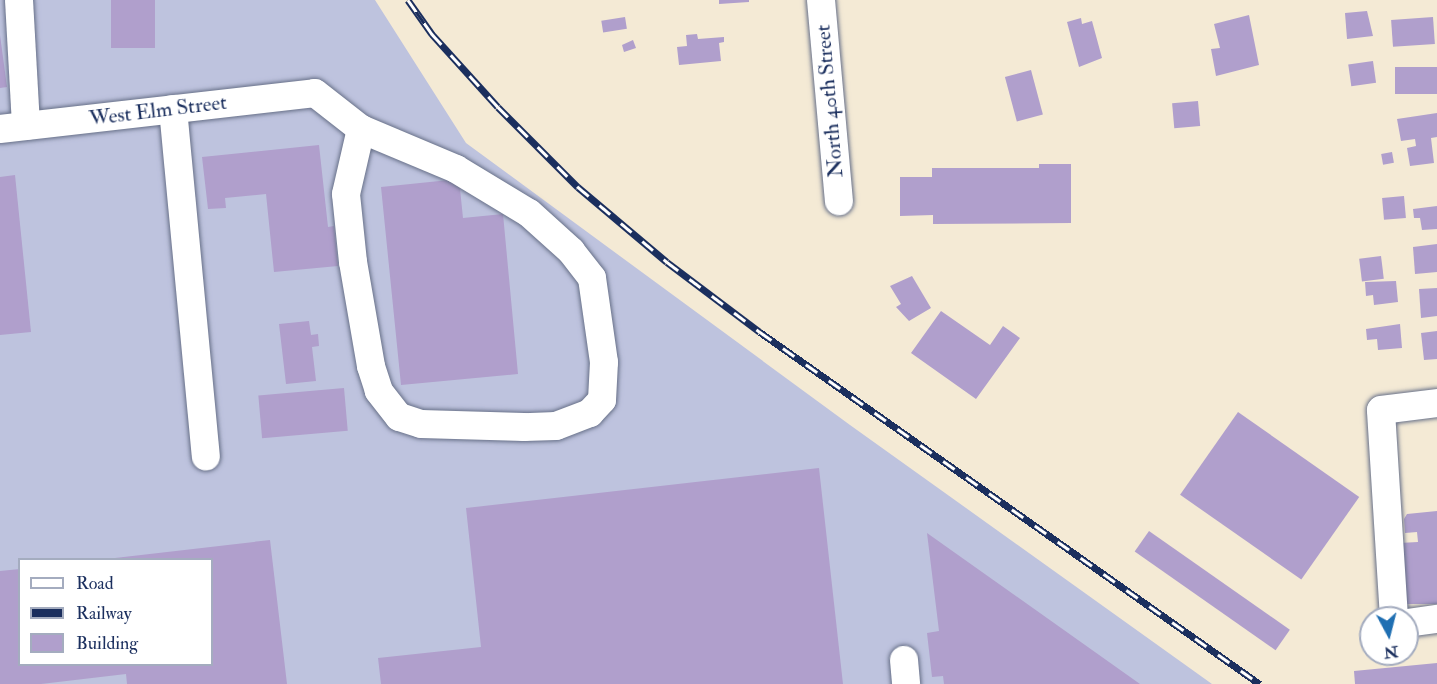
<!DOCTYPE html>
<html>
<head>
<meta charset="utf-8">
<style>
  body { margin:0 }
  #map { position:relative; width:1437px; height:684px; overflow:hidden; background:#f4ead5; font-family:"IM FELL Double Pica",serif }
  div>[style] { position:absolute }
  .industrial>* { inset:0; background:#bec3de }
  .building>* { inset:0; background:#b09fcc; transform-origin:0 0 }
  .roads { filter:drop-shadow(0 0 2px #677088) drop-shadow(0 0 2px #677088) }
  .minor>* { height:28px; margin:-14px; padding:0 14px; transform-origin:14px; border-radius:14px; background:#fff }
  .rail>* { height:7px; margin-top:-3.5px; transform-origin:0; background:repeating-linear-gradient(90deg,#fff 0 14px,#1b2f5e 0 28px); box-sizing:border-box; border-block:2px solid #1b2f5e }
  span { translate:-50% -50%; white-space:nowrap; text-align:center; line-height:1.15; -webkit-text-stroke:5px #fff; paint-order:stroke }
  .street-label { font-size:21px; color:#1b2f5e }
  .legend { position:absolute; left:18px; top:558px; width:195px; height:108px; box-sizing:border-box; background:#fff; border:2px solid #a4acbf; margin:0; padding:8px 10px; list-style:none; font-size:18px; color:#1b2f5e }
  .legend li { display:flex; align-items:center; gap:12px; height:30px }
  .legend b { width:30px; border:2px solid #a4acbf }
  .north { position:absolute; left:1359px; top:606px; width:60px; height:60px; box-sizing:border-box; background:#fff; border:2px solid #a4acbf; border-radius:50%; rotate:173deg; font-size:16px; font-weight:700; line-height:24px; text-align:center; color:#1b2f5e }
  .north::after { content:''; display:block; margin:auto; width:21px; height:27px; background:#1f6fb2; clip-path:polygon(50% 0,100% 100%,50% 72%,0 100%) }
</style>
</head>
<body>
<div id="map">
  <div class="industrial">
    <i style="clip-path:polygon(evenodd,0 0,375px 0,466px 143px,850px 425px,1212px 684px,0 684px,0 0,20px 560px,212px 560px,212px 664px,20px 664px,20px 560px)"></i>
  </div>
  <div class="building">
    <i style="left:111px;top:0;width:44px;height:48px"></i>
    <i style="clip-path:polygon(719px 0,749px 0,749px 2px,719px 4px)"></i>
    <i style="clip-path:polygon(1367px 11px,1373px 36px,1347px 39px,1345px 13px)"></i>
    <i style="clip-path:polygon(1249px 15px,1259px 65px,1216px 76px,1211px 49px,1220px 48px,1214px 24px)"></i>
    <i style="left:625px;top:17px;width:12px;height:24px;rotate:81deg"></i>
    <i style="left:1433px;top:17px;width:27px;height:42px;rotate:86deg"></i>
    <i style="clip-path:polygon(1081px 18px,1082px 24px,1092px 21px,1102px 58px,1079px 67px,1067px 22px)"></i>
    <i style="clip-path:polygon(697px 34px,698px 39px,724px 37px,724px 42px,719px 43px,721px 61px,679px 65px,677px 47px,687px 46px,686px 35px)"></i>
    <i style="clip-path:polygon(0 35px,7px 87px,0 88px)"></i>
    <i style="clip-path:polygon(633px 40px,636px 48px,624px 52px,622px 45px)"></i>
    <i style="left:1373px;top:61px;width:22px;height:25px;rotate:82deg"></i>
    <i style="left:1437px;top:67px;width:27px;height:42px;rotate:90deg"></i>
    <i style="left:1031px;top:70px;width:46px;height:27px;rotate:75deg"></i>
    <i style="left:1198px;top:101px;width:25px;height:26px;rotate:85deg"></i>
    <i style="clip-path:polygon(1437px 113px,1437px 137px,1431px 138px,1434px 163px,1410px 166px,1407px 148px,1416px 146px,1415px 139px,1401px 141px,1397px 119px)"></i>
    <i style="clip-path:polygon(319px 145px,328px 227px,334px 226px,338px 266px,274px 272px,266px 194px,225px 198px,226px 208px,208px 209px,202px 157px)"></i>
    <i style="left:1392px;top:152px;width:11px;height:11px;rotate:80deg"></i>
    <i style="clip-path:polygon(1039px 164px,1071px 164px,1071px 223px,933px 224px,933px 215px,900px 216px,900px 177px,932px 177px,932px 168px,1039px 168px)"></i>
    <i style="clip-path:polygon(15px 175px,31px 332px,0 335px,0 177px)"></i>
    <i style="clip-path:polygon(459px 179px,463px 218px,503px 214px,518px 374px,401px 385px,381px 187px)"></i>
    <i style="left:1404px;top:196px;width:22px;height:22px;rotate:85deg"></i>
    <i style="clip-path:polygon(1437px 206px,1437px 229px,1422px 230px,1420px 218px,1414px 218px,1413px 209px)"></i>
    <i style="clip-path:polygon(1437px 244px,1437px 272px,1415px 274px,1413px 247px)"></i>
    <i style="left:1381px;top:256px;width:23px;height:22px;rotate:83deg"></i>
    <i style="clip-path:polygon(912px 276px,931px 308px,909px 321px,896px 307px,901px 304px,890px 286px)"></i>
    <i style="clip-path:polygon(1396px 281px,1398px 302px,1374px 305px,1373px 295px,1366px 296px,1365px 282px)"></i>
    <i style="clip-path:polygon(1437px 288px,1437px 316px,1421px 318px,1419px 289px)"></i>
    <i style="clip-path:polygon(941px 311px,990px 345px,1003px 326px,1020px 338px,976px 399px,911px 353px)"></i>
    <i style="clip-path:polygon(309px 321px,311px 335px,318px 334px,319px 346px,312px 347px,316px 381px,286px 384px,279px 324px)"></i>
    <i style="clip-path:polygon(1400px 324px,1402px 348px,1378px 350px,1377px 339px,1367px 340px,1366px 329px)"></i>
    <i style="clip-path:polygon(1437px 331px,1437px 359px,1424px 360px,1421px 333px)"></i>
    <i style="left:344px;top:388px;width:43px;height:86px;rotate:85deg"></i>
    <i style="left:1238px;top:412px;width:148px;height:101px;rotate:35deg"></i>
    <i style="clip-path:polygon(819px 468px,843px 684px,381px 684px,378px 658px,481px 647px,466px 508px)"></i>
    <i style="clip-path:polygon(1437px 511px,1437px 604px,1405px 604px,1399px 543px,1418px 542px,1417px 532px,1405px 533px,1404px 519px,1407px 514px)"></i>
    <i style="left:1149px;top:531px;width:172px;height:25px;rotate:35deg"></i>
    <i style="clip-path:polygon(927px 533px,1140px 684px,944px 684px,943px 676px,932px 677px,927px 633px,939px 631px)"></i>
    <i style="clip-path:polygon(270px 540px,287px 684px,127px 684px,126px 674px,41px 684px,0 684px,0 571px,20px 569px,20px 664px,212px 664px,212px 560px,115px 558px)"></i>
    <i style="clip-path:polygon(1437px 663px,1437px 684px,1355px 684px,1354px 671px)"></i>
  </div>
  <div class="roads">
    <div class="minor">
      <i style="left:19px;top:0;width:126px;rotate:86.8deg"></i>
      <i style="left:821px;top:0;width:202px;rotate:84.9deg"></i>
      <i style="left:173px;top:109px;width:349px;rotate:84.6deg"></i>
      <i style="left:0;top:129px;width:317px;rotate:-6.5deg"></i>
      <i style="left:315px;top:93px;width:58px;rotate:38deg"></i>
      <i style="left:361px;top:129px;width:103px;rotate:22.8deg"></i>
      <i style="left:456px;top:169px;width:85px;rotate:31.1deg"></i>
      <i style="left:529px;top:213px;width:57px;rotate:42.1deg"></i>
      <i style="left:571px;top:251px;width:34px;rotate:52deg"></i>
      <i style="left:592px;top:278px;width:85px;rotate:81.9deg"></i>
      <i style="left:604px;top:362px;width:38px;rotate:93deg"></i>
      <i style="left:602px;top:400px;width:18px;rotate:133deg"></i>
      <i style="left:590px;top:413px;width:36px;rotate:159deg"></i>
      <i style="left:556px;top:426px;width:32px;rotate:178deg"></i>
      <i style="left:524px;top:427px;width:103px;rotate:-178.3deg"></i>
      <i style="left:421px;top:424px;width:23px;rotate:-162deg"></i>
      <i style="left:399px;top:417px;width:33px;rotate:-128deg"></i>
      <i style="left:379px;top:391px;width:26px;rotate:-108deg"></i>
      <i style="left:371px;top:366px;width:106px;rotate:-99.8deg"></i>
      <i style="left:353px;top:262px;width:68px;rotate:-95.9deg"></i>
      <i style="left:346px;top:194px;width:67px;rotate:-77deg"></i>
      <i style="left:1394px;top:618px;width:208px;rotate:-93.6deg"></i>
      <i style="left:1381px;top:410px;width:56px;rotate:-7.1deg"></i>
      <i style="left:1407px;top:623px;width:30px;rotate:-8deg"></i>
      <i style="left:904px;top:660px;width:24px;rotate:85deg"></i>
    </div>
  </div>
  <div class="rail">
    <i style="left:408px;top:0;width:42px;rotate:54.8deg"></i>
    <i style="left:432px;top:34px;width:98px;rotate:47.9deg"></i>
    <i style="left:498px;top:107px;width:113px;rotate:45deg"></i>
    <i style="left:578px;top:187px;width:116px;rotate:40.1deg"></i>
    <i style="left:667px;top:262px;width:116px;rotate:37deg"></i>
    <i style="left:760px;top:332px;width:611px;rotate:35.15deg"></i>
  </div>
  <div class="street-label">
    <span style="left:830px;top:101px;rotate:-95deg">North 40th Street</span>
    <span style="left:158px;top:111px;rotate:-7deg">West Elm Street</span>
  </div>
  <ul class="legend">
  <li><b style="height:8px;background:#fff"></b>Road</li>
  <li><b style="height:8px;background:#1b2f5e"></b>Railway</li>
  <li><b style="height:16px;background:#b09fcc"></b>Building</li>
  </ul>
  <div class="north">N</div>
</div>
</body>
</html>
